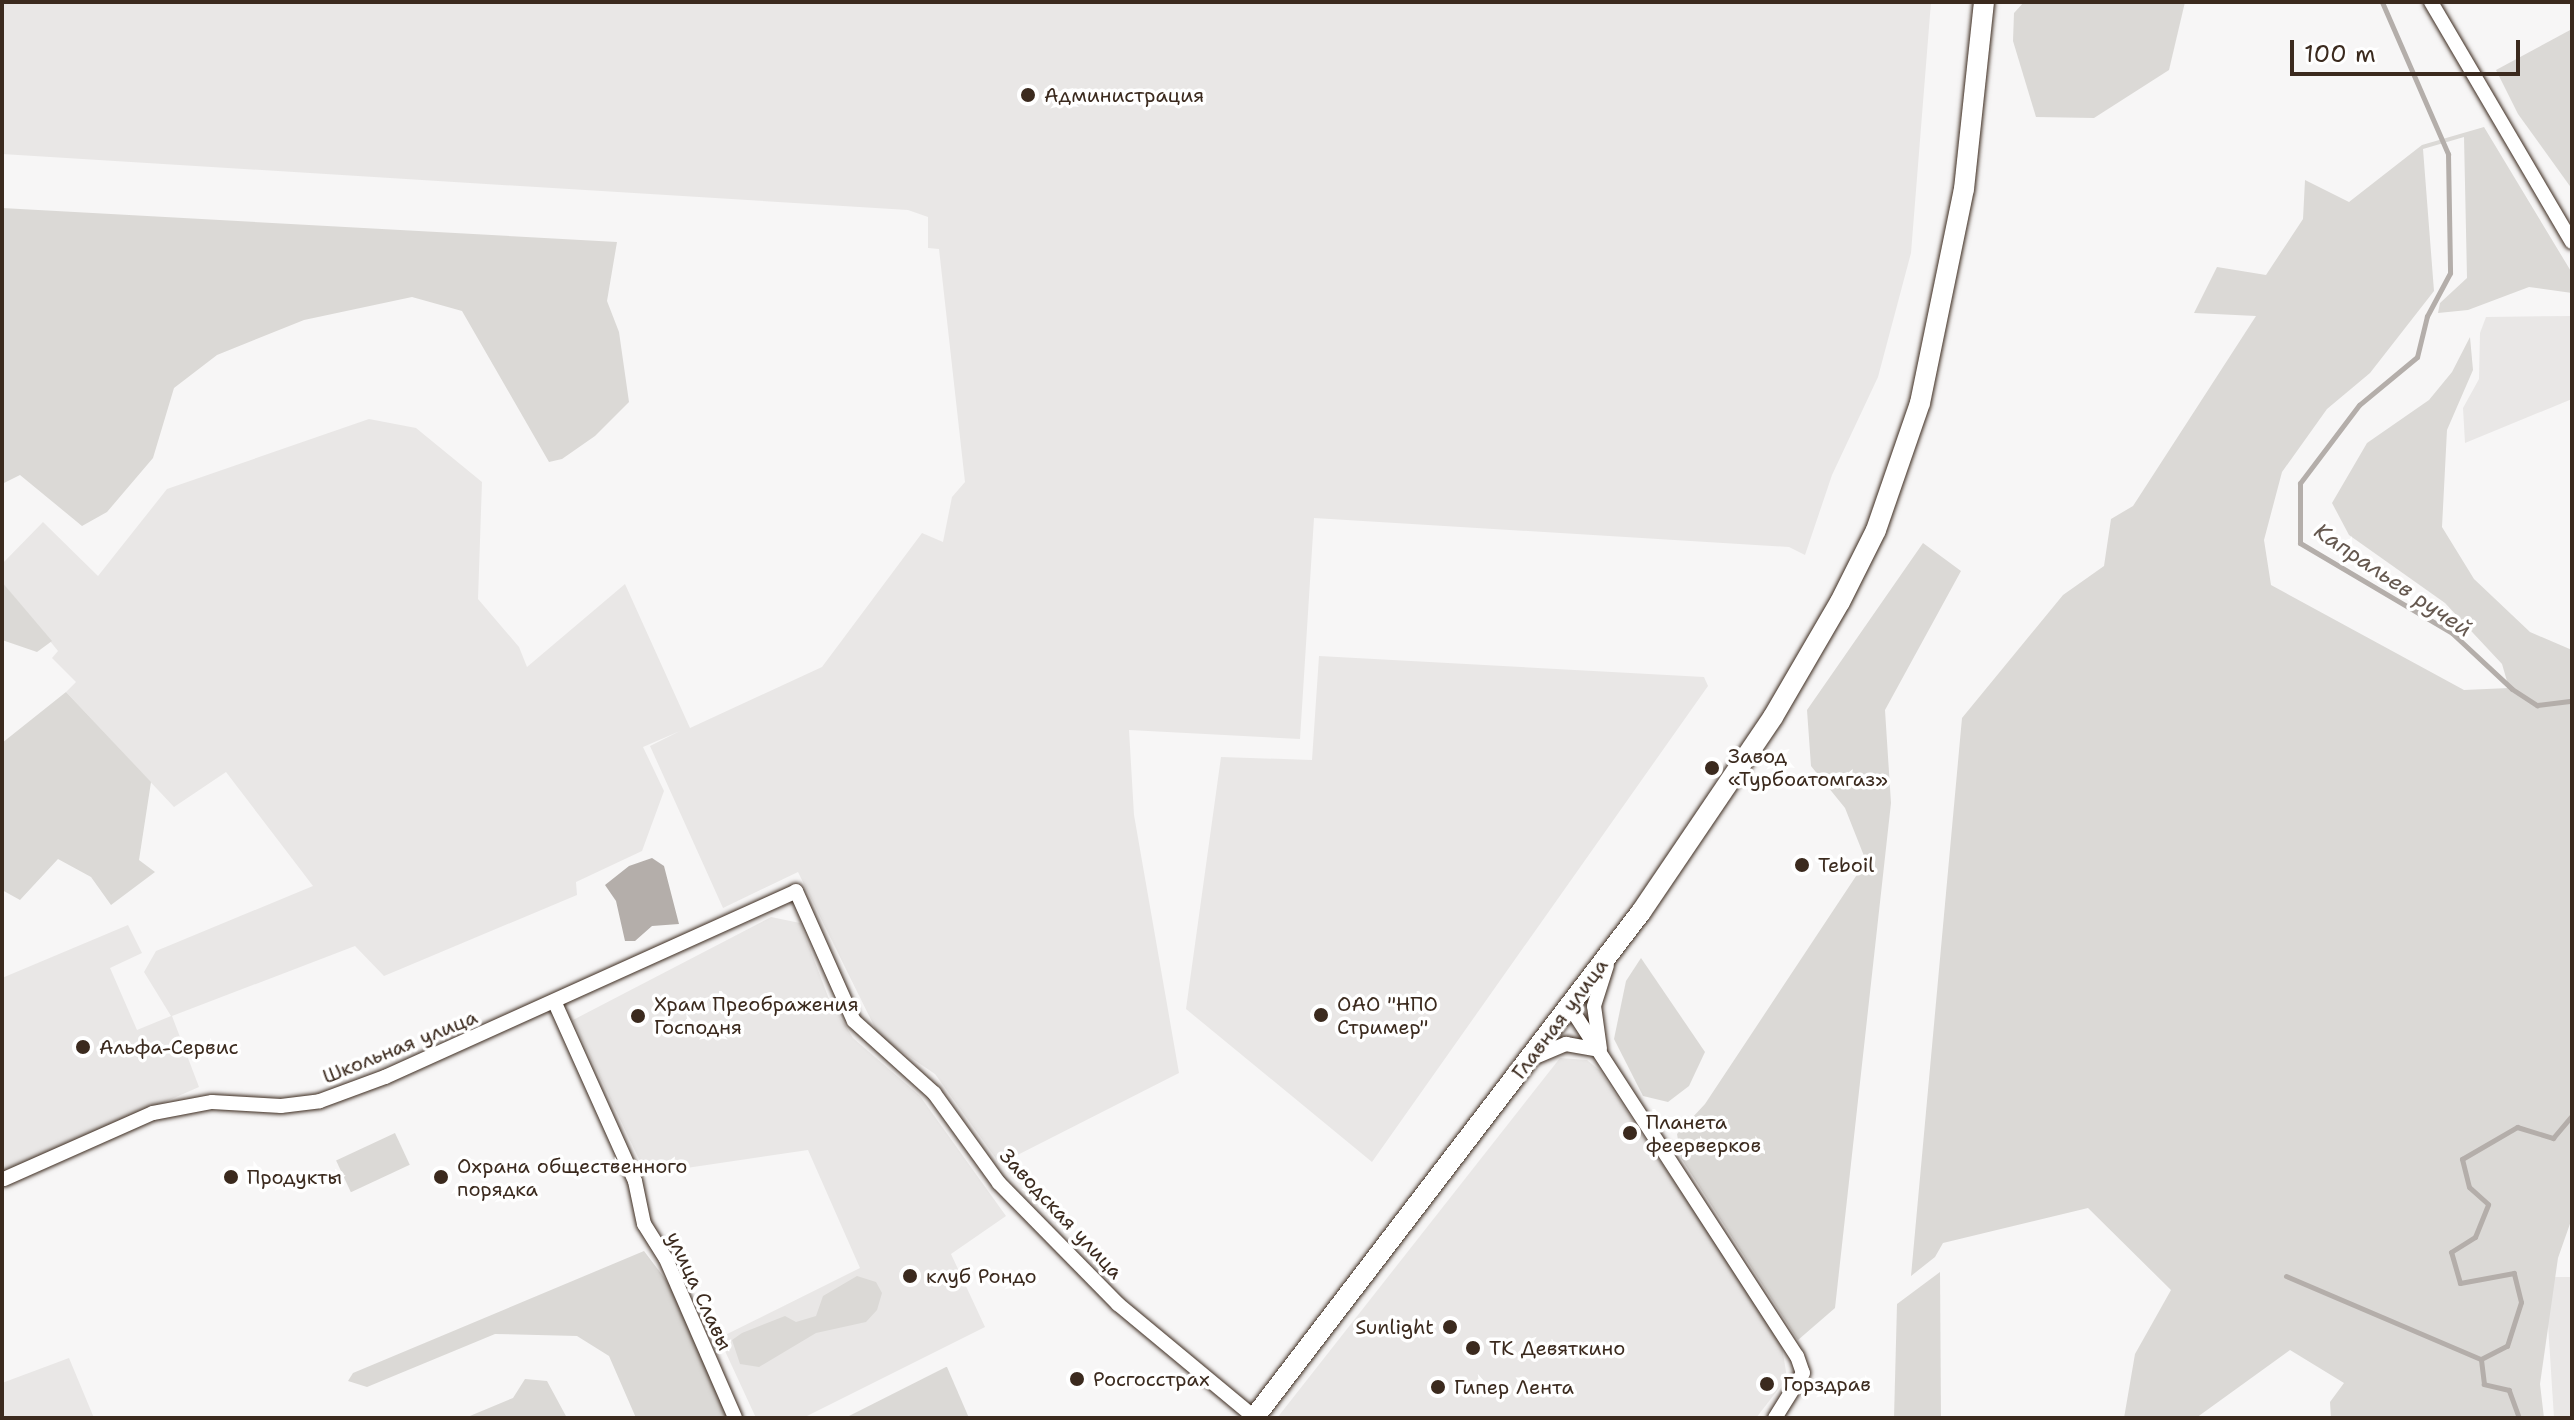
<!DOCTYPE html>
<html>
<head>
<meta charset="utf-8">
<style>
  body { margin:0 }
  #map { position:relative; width:2574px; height:1420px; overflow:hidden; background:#f7f6f6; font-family:"Shantell Sans",sans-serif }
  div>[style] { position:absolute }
  .built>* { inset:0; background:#e9e7e6 }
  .green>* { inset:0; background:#dbd9d6; transform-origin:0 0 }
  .water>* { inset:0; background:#b4aeaa }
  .stream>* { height:5px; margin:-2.5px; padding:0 2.5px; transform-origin:2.5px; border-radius:2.5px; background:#b4aeaa }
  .roads { filter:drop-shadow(0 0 2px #3b2a1e) drop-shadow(0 0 2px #3b2a1e) }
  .street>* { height:14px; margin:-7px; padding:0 7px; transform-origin:7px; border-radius:7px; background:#fff }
  .secondary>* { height:20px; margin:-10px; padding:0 10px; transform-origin:10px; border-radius:10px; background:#fff }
  .dots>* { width:22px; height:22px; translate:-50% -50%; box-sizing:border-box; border:4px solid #fff; border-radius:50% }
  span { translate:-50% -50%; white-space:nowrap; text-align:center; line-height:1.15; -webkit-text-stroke:7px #fff; paint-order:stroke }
  .poi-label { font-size:20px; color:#3b2a1e }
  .left { translate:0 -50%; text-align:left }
  .right { translate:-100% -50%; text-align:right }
  .street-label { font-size:20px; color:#3b2a1e }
  .water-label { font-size:22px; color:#65584f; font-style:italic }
  .frame { position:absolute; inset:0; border:4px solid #3b2a1e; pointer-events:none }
  .scale { position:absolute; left:2290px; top:40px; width:230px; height:36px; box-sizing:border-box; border:4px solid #3b2a1e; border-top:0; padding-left:10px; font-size:24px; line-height:28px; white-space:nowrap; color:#3b2a1e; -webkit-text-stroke:6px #fff; paint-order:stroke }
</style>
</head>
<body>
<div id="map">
  <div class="built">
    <i style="clip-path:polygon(2px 2px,1931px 2px,1911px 253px,1878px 377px,1832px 475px,1805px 555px,1789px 547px,1314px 518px,1300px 739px,1129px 730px,1134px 815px,1179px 1073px,1000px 1164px,935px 1074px,879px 1036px,798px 872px,723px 908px,650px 746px,680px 731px,643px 747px,664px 791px,642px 851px,576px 882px,577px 895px,384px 976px,355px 946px,172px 1016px,199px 1087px,2px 1173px,2px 978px,128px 925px,142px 953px,110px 968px,137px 1030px,171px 1016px,144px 972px,156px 951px,313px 886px,226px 772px,174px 807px,66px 692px,76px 682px,52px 658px,58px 651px,2px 582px,2px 564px,43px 522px,98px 576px,167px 489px,369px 419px,416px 428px,482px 482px,478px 599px,519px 647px,527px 667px,625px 584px,690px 728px,822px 667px,922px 533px,943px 542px,952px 497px,965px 482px,939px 249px,928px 248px,928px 217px,908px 210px,2px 154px)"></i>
    <i style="clip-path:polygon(2572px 316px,2572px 399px,2465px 443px,2463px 408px,2479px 379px,2480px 333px,2486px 317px)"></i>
    <i style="clip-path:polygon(1319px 656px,1704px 677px,1708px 686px,1372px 1162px,1186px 1009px,1221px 757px,1312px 760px)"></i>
    <i style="clip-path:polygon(771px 917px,800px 923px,829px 999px,853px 1038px,920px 1096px,1006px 1216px,951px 1254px,985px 1327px,803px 1418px,756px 1418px,719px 1338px,860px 1268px,808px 1150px,646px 1174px,573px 1020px)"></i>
    <i style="clip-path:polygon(1560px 1058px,1587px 1060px,1599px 1070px,1781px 1341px,1787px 1378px,1756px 1418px,1277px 1418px)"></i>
    <i style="clip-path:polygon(2545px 1277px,2572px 1277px,2572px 1418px,2554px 1418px)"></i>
    <i style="clip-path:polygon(69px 1358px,94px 1418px,2px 1418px,2px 1383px)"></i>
  </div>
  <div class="green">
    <i style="clip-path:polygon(2024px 2px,2185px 2px,2169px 70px,2094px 118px,2036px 117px,2013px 41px,2014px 13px)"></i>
    <i style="clip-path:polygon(2572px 29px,2572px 189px,2518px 114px,2496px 70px)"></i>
    <i style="clip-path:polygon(2484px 127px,2572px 273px,2572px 293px,2529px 287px,2468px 310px,2438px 313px,2440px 303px,2467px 278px,2464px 137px,2423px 149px,2434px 291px,2370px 373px,2327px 409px,2282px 472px,2264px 540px,2271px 585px,2464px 690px,2509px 688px,2502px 664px,2445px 603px,2349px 535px,2332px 503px,2367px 443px,2429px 400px,2452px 372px,2470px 337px,2473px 370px,2447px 430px,2442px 527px,2474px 579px,2530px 632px,2572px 650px,2572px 1218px,2558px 1258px,2540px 1384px,2544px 1418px,2331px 1418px,2330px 1402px,2344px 1383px,2290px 1350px,2196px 1418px,2124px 1418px,2135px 1354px,2171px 1290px,2088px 1208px,1943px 1243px,1935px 1257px,1911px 1276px,1962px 718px,2063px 595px,2104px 566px,2111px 519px,2133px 506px,2256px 316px,2194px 313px,2217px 267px,2266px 275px,2303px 219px,2305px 180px,2349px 202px,2422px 145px)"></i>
    <i style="clip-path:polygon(2px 208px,617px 242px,607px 301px,619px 332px,629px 402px,595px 436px,562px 459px,549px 462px,462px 311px,412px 297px,304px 320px,217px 355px,174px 388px,153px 458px,107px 512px,82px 526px,20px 475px,2px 484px)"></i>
    <i style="clip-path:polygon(1923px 543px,1961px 571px,1885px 710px,1891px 803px,1835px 1308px,1798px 1340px,1681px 1158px,1677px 1134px,1705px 1104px,1866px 861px,1845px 808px,1811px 766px,1807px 710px)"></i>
    <i style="clip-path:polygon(2px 582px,52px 641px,37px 652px,2px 640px)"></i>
    <i style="clip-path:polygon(66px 692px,151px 782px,139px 860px,155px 872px,111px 905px,91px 877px,58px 859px,20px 900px,2px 890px,2px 743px)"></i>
    <i style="clip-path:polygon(1641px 958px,1705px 1052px,1689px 1086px,1668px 1102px,1643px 1096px,1614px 1039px,1626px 981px)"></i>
    <i style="left:395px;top:1133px;width:35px;height:65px;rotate:65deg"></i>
    <i style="clip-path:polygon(644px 1251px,672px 1288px,728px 1418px,636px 1418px,609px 1356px,577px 1336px,495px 1334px,367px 1387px,348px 1381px,353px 1373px)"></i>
    <i style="clip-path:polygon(1940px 1272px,1941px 1418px,1894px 1418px,1897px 1304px)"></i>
    <i style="clip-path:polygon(857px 1276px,876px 1282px,882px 1293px,877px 1310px,866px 1322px,816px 1333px,759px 1367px,740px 1364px,732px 1340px,742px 1333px,785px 1316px,796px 1322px,816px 1316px,823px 1296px)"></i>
    <i style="clip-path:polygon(947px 1367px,969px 1418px,845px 1418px,946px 1367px)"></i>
    <i style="clip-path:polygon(525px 1379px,547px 1381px,567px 1418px,465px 1418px,513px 1398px)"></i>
  </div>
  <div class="water">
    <i style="clip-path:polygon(652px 858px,664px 866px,679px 924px,652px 926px,635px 941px,625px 941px,616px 901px,605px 885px,629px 866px)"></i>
  </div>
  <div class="stream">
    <i style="left:2382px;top:2px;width:166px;rotate:66.5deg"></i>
    <i style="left:2448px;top:154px;width:119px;rotate:89deg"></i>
    <i style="left:2450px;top:273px;width:49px;rotate:118.1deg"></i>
    <i style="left:2427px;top:316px;width:42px;rotate:103.7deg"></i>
    <i style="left:2417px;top:357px;width:75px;rotate:140.4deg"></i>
    <i style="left:2359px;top:405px;width:98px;rotate:127.1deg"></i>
    <i style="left:2300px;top:483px;width:60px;rotate:90deg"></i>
    <i style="left:2300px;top:543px;width:177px;rotate:30.6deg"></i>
    <i style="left:2452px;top:633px;width:82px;rotate:43deg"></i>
    <i style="left:2512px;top:689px;width:30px;rotate:33deg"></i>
    <i style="left:2537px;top:705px;width:35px;rotate:-7deg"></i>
    <i style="left:2286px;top:1276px;width:212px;rotate:23.1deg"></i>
    <i style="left:2519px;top:1418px;width:30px;rotate:-110deg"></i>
    <i style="left:2509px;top:1390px;width:26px;rotate:-167deg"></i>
    <i style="left:2484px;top:1384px;width:25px;rotate:-97deg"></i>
    <i style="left:2481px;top:1359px;width:29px;rotate:-27deg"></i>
    <i style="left:2507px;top:1346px;width:46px;rotate:-72.3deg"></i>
    <i style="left:2521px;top:1302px;width:30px;rotate:-104deg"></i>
    <i style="left:2514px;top:1273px;width:55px;rotate:169.5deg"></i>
    <i style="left:2460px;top:1283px;width:32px;rotate:-106deg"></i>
    <i style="left:2451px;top:1252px;width:28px;rotate:-32deg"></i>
    <i style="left:2475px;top:1237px;width:35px;rotate:-68deg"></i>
    <i style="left:2488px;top:1204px;width:25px;rotate:-138deg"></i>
    <i style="left:2469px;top:1187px;width:29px;rotate:-104deg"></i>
    <i style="left:2462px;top:1159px;width:64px;rotate:-30.2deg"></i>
    <i style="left:2517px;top:1127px;width:38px;rotate:17deg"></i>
    <i style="left:2553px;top:1138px;width:30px;rotate:-50deg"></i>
  </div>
  <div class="roads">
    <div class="street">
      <i style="left:2431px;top:2px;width:278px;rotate:59.6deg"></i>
      <i style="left:555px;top:1003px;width:195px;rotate:65.8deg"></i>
      <i style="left:635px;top:1181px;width:44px;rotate:78.2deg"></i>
      <i style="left:644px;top:1224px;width:41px;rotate:57.8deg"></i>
      <i style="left:666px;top:1259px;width:173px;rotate:66.5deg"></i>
      <i style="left:1570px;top:1007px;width:416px;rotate:57deg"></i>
      <i style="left:1797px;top:1356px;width:18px;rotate:71deg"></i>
      <i style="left:1803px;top:1373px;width:53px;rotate:121.9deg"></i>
      <i style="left:1600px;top:1049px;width:43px;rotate:-97.9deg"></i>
      <i style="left:1594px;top:1006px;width:43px;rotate:-72.4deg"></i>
      <i style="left:1535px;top:1057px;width:34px;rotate:-23deg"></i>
      <i style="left:1566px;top:1044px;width:29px;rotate:10deg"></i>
      <i style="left:4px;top:1179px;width:163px;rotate:-23.9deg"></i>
      <i style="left:153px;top:1113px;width:60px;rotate:-10.6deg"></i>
      <i style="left:212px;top:1102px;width:69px;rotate:3.3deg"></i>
      <i style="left:281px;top:1106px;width:39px;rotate:-7deg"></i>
      <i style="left:320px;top:1101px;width:69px;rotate:-20.3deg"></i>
      <i style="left:385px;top:1077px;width:451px;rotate:-24.3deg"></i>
      <i style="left:796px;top:891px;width:142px;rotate:66deg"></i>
      <i style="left:854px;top:1021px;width:108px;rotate:42deg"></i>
      <i style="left:934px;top:1093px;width:111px;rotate:54.2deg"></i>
      <i style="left:999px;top:1183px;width:170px;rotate:45.5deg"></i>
      <i style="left:1118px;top:1304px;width:177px;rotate:39.7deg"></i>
    </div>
    <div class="secondary">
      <i style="left:1254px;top:1418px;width:637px;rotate:-52.59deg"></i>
      <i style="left:1641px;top:912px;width:235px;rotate:-55.9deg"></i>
      <i style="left:1773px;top:717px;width:133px;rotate:-59.8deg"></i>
      <i style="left:1840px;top:602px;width:80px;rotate:-63.4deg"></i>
      <i style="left:1876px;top:530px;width:134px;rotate:-70.9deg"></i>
      <i style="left:1920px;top:403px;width:218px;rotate:-78.4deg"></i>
      <i style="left:1964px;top:189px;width:188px;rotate:-83.9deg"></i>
    </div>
  </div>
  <div class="dots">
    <i style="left:1028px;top:95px;background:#3b2a1e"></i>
    <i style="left:1712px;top:768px;background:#3b2a1e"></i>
    <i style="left:1802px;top:865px;background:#3b2a1e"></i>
    <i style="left:1321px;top:1015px;background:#3b2a1e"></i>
    <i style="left:638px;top:1016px;background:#3b2a1e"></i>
    <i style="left:83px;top:1047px;background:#3b2a1e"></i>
    <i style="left:1630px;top:1133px;background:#3b2a1e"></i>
    <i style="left:231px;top:1177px;background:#3b2a1e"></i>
    <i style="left:441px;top:1177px;background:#3b2a1e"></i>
    <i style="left:910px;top:1276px;background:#3b2a1e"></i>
    <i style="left:1450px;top:1327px;background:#3b2a1e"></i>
    <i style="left:1473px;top:1348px;background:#3b2a1e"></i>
    <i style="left:1077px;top:1379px;background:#3b2a1e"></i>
    <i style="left:1767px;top:1384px;background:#3b2a1e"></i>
    <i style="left:1438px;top:1387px;background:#3b2a1e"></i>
  </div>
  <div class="poi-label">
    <span class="left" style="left:1044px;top:95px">Администрация</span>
    <span class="left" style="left:1728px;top:768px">Завод<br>«Турбоатомгаз»</span>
    <span class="left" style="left:1818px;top:865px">Teboil</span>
    <span class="left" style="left:654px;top:1016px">Храм Преображения<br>Господня</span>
    <span class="left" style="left:1337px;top:1016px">ОАО "НПО<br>Стример"</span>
    <span class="left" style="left:99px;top:1047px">Альфа-Сервис</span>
    <span class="left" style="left:1646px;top:1134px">Планета<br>феерверков</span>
    <span class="left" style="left:457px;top:1178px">Охрана общественного<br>порядка</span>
    <span class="left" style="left:247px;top:1177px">Продукты</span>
    <span class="left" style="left:926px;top:1276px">клуб Рондо</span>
    <span class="right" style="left:1434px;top:1327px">Sunlight</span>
    <span class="left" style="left:1489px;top:1348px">ТК Девяткино</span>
    <span class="left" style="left:1093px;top:1379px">Росгосстрах</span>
    <span class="left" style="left:1783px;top:1384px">Горздрав</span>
    <span class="left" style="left:1454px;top:1387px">Гипер Лента</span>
  </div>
  <div class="street-label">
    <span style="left:1560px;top:1019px;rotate:-53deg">Главная улица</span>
    <span style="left:400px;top:1047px;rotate:-22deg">Школьная улица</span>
    <span style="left:1061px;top:1214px;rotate:47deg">Заводская улица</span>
    <span style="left:699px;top:1291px;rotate:65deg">улица Славы</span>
  </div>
  <div class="water-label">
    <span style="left:2393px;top:580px;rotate:34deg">Капральев ручей</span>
  </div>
  <div class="frame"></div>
  <div class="scale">100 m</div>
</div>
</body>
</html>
